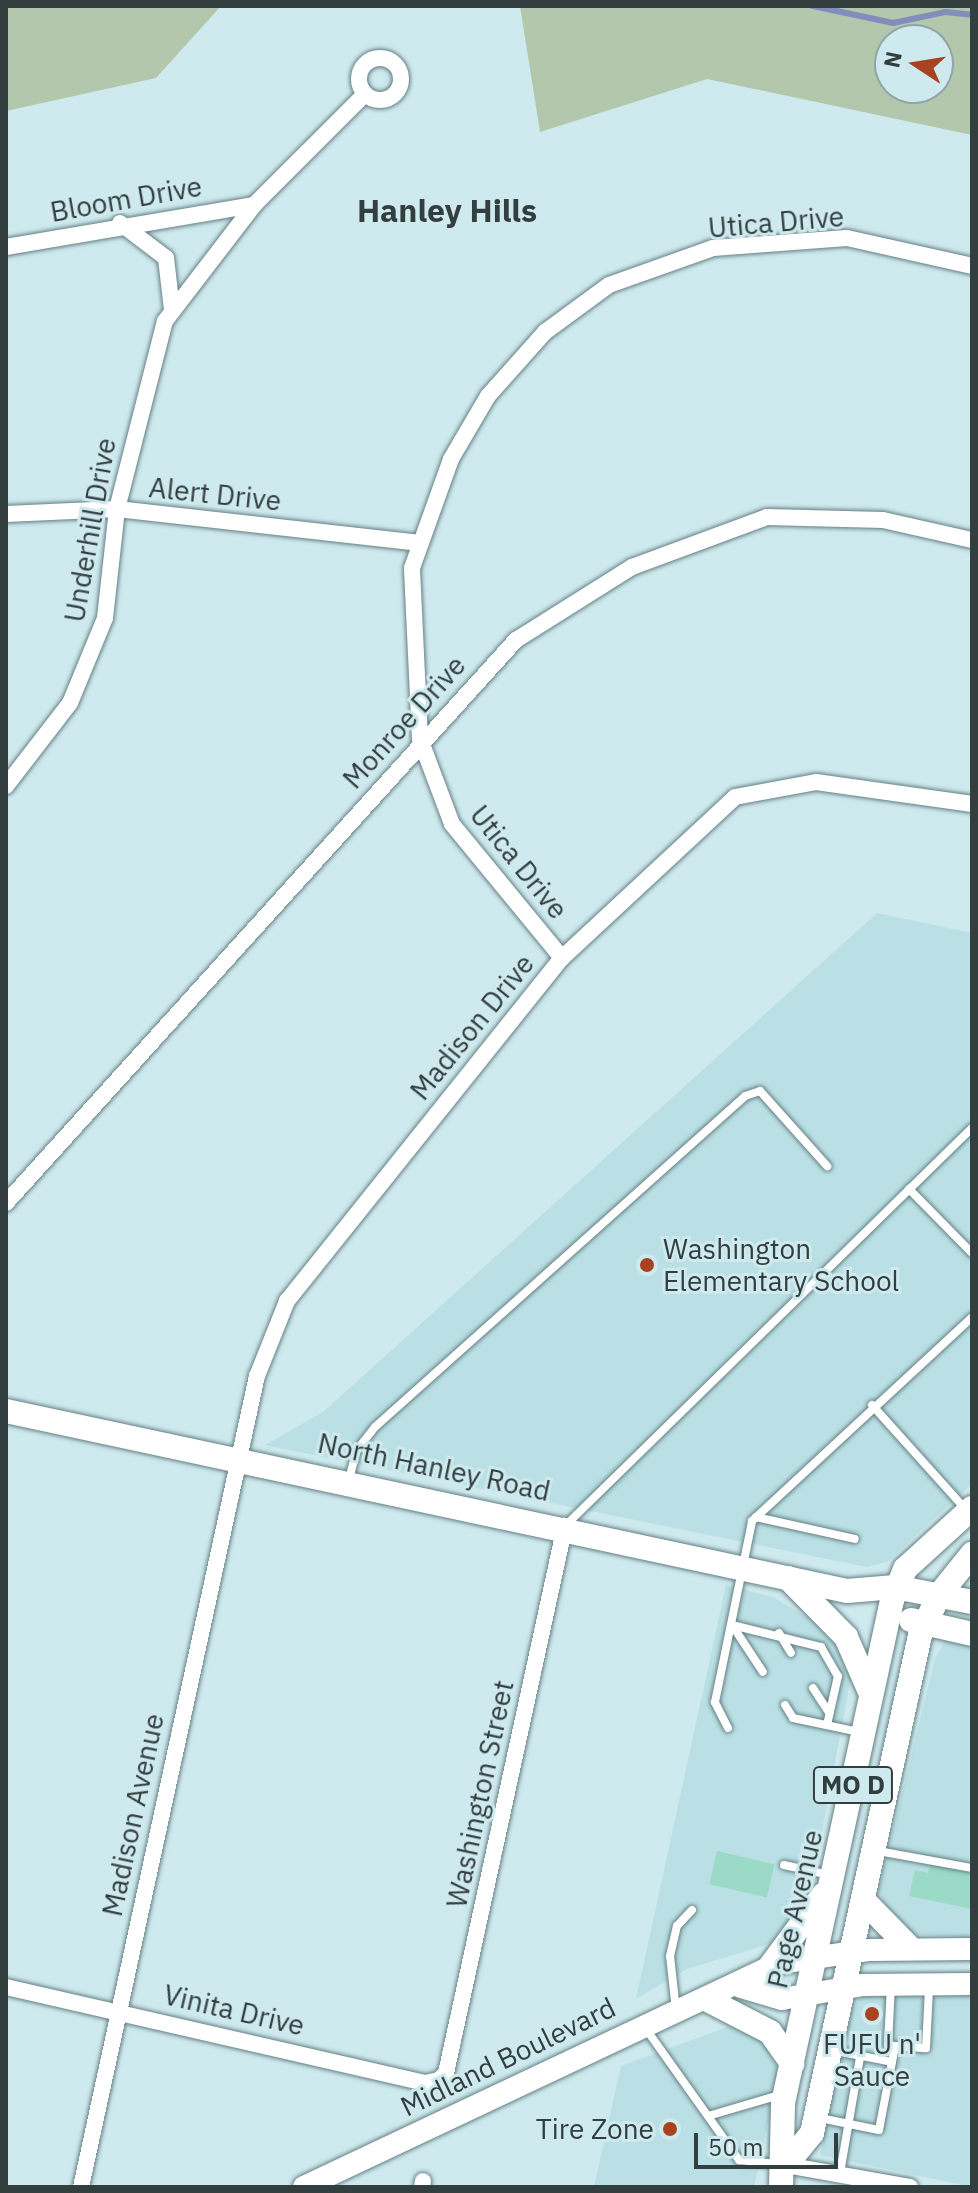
<!DOCTYPE html>
<html>
<head>
<meta charset="utf-8">
<style>
  body { margin:0 }
  #map { position:relative; width:978px; height:2193px; overflow:hidden; background:#ceeaee; font-family:"IBM Plex Sans",sans-serif }
  div>[style] { position:absolute }
  .built>* { inset:0; background:#bae0e5 }
  .green>* { inset:0; background:#b2c7ac }
  .stream>* { height:6px; margin:-3px; padding:0 3px; transform-origin:3px; border-radius:3px; background:#828dbc }
  .building>* { inset:0; background:#9adac6; transform-origin:0 0 }
  .roads { filter:drop-shadow(0 0 2px #668084) drop-shadow(0 0 2px #668084) }
  .service>* { height:8px; margin:-4px; padding:0 4px; transform-origin:4px; border-radius:4px; background:#fff }
  .minor>* { height:16px; margin:-8px; padding:0 8px; transform-origin:8px; border-radius:8px; background:#fff }
  .minor>.ring { margin:-8px; padding:0; box-sizing:content-box; background:none; border:16px solid #fff; border-radius:50% }
  .secondary>* { height:22px; margin:-11px; padding:0 11px; transform-origin:11px; border-radius:11px; background:#fff }
  .primary>* { height:24px; margin:-12px; padding:0 12px; transform-origin:12px; border-radius:12px; background:#fff }
  .dots>* { width:22px; height:22px; translate:-50% -50%; box-sizing:border-box; border:4px solid #ceeaee; border-radius:50% }
  span { translate:-50% -50%; white-space:nowrap; text-align:center; line-height:1.15; -webkit-text-stroke:6px #ceeaee; paint-order:stroke }
  .shield-label span { padding:2px 6px; background:#ceeaee; border:2px solid; border-radius:6px; -webkit-text-stroke-width:0 }
  .shield-label { font-size:26px; color:#333e3f; font-weight:700 }
  .street-label { font-size:28px; color:#333e3f }
  .poi-label { font-size:28px; color:#333e3f }
  .left { translate:0 -50%; text-align:left }
  .right { translate:-100% -50%; text-align:right }
  .quarter-label { font-size:32px; color:#333e3f; font-weight:700 }
  .frame { position:absolute; inset:0; border:8px solid #333e3f; pointer-events:none }
  .north { position:absolute; left:874px; top:24px; width:80px; height:80px; box-sizing:border-box; background:#ceeaee; border:2px solid #90a5a8; border-radius:50%; rotate:282deg; font-size:22px; font-weight:700; line-height:32px; text-align:center; color:#333e3f }
  .north::after { content:''; display:block; margin:auto; width:28px; height:36px; background:#a94221; clip-path:polygon(50% 0,100% 100%,50% 72%,0 100%) }
  .scale { position:absolute; left:694px; top:2133px; width:144px; height:36px; box-sizing:border-box; border:4px solid #333e3f; border-top:0; padding-left:10px; font-size:24px; line-height:28px; white-space:nowrap; color:#333e3f; -webkit-text-stroke:6px #ceeaee; paint-order:stroke }
</style>
</head>
<body>
<div id="map">
  <div class="built">
    <i style="clip-path:polygon(877px 913px,972px 933px,972px 1484px,887px 1562px,867px 1567px,265px 1445px,323px 1412px)"></i>
    <i style="clip-path:polygon(726px 1585px,773px 1597px,831px 1631px,853px 1667px,810px 1894px,775px 1942px,687px 1969px,636px 1999px)"></i>
    <i style="clip-path:polygon(946px 1639px,972px 1640px,972px 1937px,903px 1934px,878px 1891px,935px 1659px)"></i>
    <i style="clip-path:polygon(865px 1992px,972px 1994px,972px 2187px,820px 2155px,848px 2014px)"></i>
    <i style="clip-path:polygon(733px 2025px,757px 2032px,779px 2071px,754px 2187px,594px 2187px,621px 2066px)"></i>
  </div>
  <div class="green">
    <i style="clip-path:polygon(6px 6px,221px 6px,156px 78px,6px 111px)"></i>
    <i style="clip-path:polygon(evenodd,520px 6px,972px 6px,972px 135px,707px 79px,540px 132px,520px 6px,890px 40px,938px 40px,938px 88px,890px 88px,890px 40px)"></i>
  </div>
  <div class="stream">
    <i style="left:813px;top:6px;width:82px;rotate:12deg"></i>
    <i style="left:893px;top:23px;width:53px;rotate:-11.9deg"></i>
    <i style="left:945px;top:12px;width:27px;rotate:6deg"></i>
  </div>
  <div class="building">
    <i style="left:717px;top:1851px;width:59px;height:34px;rotate:13deg"></i>
    <i style="clip-path:polygon(930px 1864px,972px 1873px,972px 1909px,909px 1896px,915px 1870px,928px 1873px)"></i>
  </div>
  <div class="roads">
    <div class="service">
      <i style="left:909px;top:1189px;width:90px;rotate:45.5deg"></i>
      <i style="left:872px;top:1405px;width:142px;rotate:48.1deg"></i>
      <i style="left:349px;top:1479px;width:30px;rotate:-75deg"></i>
      <i style="left:357px;top:1450px;width:29px;rotate:-52deg"></i>
      <i style="left:375px;top:1427px;width:496px;rotate:-41.8deg"></i>
      <i style="left:745px;top:1096px;width:16px;rotate:-18deg"></i>
      <i style="left:760px;top:1091px;width:101px;rotate:48.2deg"></i>
      <i style="left:756px;top:1517px;width:101px;rotate:12.5deg"></i>
      <i style="left:565px;top:1526px;width:569px;rotate:-44.36deg"></i>
      <i style="left:732px;top:1625px;width:92px;rotate:13.9deg"></i>
      <i style="left:821px;top:1647px;width:34px;rotate:60deg"></i>
      <i style="left:838px;top:1676px;width:50px;rotate:102.7deg"></i>
      <i style="left:732px;top:1625px;width:56px;rotate:56.6deg"></i>
      <i style="left:779px;top:1633px;width:23px;rotate:59deg"></i>
      <i style="left:813px;top:1688px;width:30px;rotate:57deg"></i>
      <i style="left:785px;top:1705px;width:15px;rotate:58deg"></i>
      <i style="left:793px;top:1718px;width:67px;rotate:12deg"></i>
      <i style="left:728px;top:1728px;width:29px;rotate:-117deg"></i>
      <i style="left:715px;top:1702px;width:185px;rotate:-78.4deg"></i>
      <i style="left:752px;top:1521px;width:300px;rotate:-42.8deg"></i>
      <i style="left:878px;top:1851px;width:96px;rotate:10.3deg"></i>
      <i style="left:784px;top:1865px;width:46px;rotate:12.5deg"></i>
      <i style="left:891px;top:1985px;width:60px;rotate:92.9deg"></i>
      <i style="left:888px;top:2045px;width:7px;rotate:8deg"></i>
      <i style="left:895px;top:2046px;width:31px;rotate:4deg"></i>
      <i style="left:926px;top:2048px;width:60px;rotate:-87.1deg"></i>
      <i style="left:676px;top:2010px;width:54px;rotate:-96.3deg"></i>
      <i style="left:670px;top:1956px;width:31px;rotate:-77deg"></i>
      <i style="left:677px;top:1926px;width:22px;rotate:-47deg"></i>
      <i style="left:646px;top:2029px;width:161px;rotate:54.6deg"></i>
      <i style="left:739px;top:2160px;width:38px;rotate:6deg"></i>
      <i style="left:831px;top:2050px;width:62px;rotate:11.1deg"></i>
      <i style="left:892px;top:2062px;width:16px;rotate:-79deg"></i>
      <i style="left:708px;top:2116px;width:75px;rotate:-16.3deg"></i>
      <i style="left:820px;top:2118px;width:60px;rotate:11.5deg"></i>
      <i style="left:879px;top:2130px;width:69px;rotate:-79.2deg"></i>
      <i style="left:840px;top:2173px;width:118px;rotate:-80.2deg"></i>
    </div>
    <div class="minor">
      <i class="ring" style="left:359px;top:58px;width:26px;height:26px"></i>
      <i style="left:120px;top:223px;width:58px;rotate:37.3deg"></i>
      <i style="left:166px;top:258px;width:52px;rotate:83.4deg"></i>
      <i style="left:6px;top:247px;width:252px;rotate:-9.6deg"></i>
      <i style="left:6px;top:514px;width:111px;rotate:-2.6deg"></i>
      <i style="left:117px;top:509px;width:303px;rotate:6.4deg"></i>
      <i style="left:6px;top:786px;width:105px;rotate:-52.4deg"></i>
      <i style="left:70px;top:703px;width:92px;rotate:-67.6deg"></i>
      <i style="left:105px;top:618px;width:110px;rotate:-83.7deg"></i>
      <i style="left:117px;top:509px;width:194px;rotate:-75.7deg"></i>
      <i style="left:165px;top:321px;width:146px;rotate:-52.5deg"></i>
      <i style="left:254px;top:205px;width:157px;rotate:-45deg"></i>
      <i style="left:562px;top:958px;width:173px;rotate:-129.4deg"></i>
      <i style="left:452px;top:824px;width:91px;rotate:-110.6deg"></i>
      <i style="left:420px;top:739px;width:171px;rotate:-92.7deg"></i>
      <i style="left:412px;top:568px;width:116px;rotate:-70.3deg"></i>
      <i style="left:451px;top:459px;width:73px;rotate:-59.6deg"></i>
      <i style="left:488px;top:396px;width:86px;rotate:-48.3deg"></i>
      <i style="left:545px;top:332px;width:79px;rotate:-36.3deg"></i>
      <i style="left:609px;top:285px;width:110px;rotate:-19.6deg"></i>
      <i style="left:713px;top:248px;width:134px;rotate:-4.3deg"></i>
      <i style="left:847px;top:238px;width:128px;rotate:12.6deg"></i>
      <i style="left:6px;top:1203px;width:760px;rotate:-47.83deg"></i>
      <i style="left:516px;top:640px;width:137px;rotate:-32.2deg"></i>
      <i style="left:632px;top:567px;width:144px;rotate:-20.3deg"></i>
      <i style="left:767px;top:517px;width:116px;rotate:1.5deg"></i>
      <i style="left:883px;top:520px;width:91px;rotate:12.7deg"></i>
      <i style="left:6px;top:1987px;width:430px;rotate:12.9deg"></i>
      <i style="left:425px;top:2083px;width:14px;rotate:-12deg"></i>
      <i style="left:439px;top:2080px;width:10px;rotate:-45deg"></i>
      <i style="left:446px;top:2073px;width:560px;rotate:-77.73deg"></i>
      <i style="left:786px;top:2165px;width:126px;rotate:10.1deg"></i>
      <i style="left:81px;top:2187px;width:830px;rotate:-77.76deg"></i>
      <i style="left:257px;top:1376px;width:81px;rotate:-68.2deg"></i>
      <i style="left:287px;top:1301px;width:440px;rotate:-51.3deg"></i>
      <i style="left:562px;top:958px;width:236px;rotate:-42.9deg"></i>
      <i style="left:735px;top:797px;width:82px;rotate:-10.5deg"></i>
      <i style="left:816px;top:782px;width:158px;rotate:8deg"></i>
      <i style="left:422px;top:2187px;width:6px;rotate:-81deg"></i>
    </div>
    <div class="secondary">
      <i style="left:741px;top:1987px;width:43px;rotate:16.3deg"></i>
      <i style="left:782px;top:1999px;width:81px;rotate:-9.9deg"></i>
      <i style="left:862px;top:1985px;width:110px;rotate:-0.5deg"></i>
      <i style="left:304px;top:2187px;width:525px;rotate:-25.25deg"></i>
      <i style="left:779px;top:1963px;width:90px;rotate:-8.3deg"></i>
      <i style="left:868px;top:1950px;width:104px;rotate:-0.6deg"></i>
    </div>
    <div class="primary">
      <i style="left:6px;top:1411px;width:860px;rotate:12.08deg"></i>
      <i style="left:847px;top:1591px;width:48px;rotate:-4.8deg"></i>
      <i style="left:895px;top:1587px;width:78px;rotate:11deg"></i>
      <i style="left:788px;top:1578px;width:83px;rotate:45.5deg"></i>
      <i style="left:846px;top:1637px;width:60px;rotate:66.4deg"></i>
      <i style="left:911px;top:1620px;width:63px;rotate:12.9deg"></i>
      <i style="left:863px;top:1900px;width:67px;rotate:45.6deg"></i>
      <i style="left:766px;top:1972px;width:96px;rotate:-53.5deg"></i>
      <i style="left:706px;top:1999px;width:72px;rotate:27.3deg"></i>
      <i style="left:770px;top:2032px;width:39px;rotate:55deg"></i>
      <i style="left:786px;top:2165px;width:41px;rotate:-50.9deg"></i>
      <i style="left:812px;top:2133px;width:510px;rotate:-77.76deg"></i>
      <i style="left:920px;top:1635px;width:44px;rotate:-64.6deg"></i>
      <i style="left:939px;top:1595px;width:53px;rotate:-51.2deg"></i>
      <i style="left:781px;top:2187px;width:84px;rotate:-88.6deg"></i>
      <i style="left:783px;top:2103px;width:515px;rotate:-77.77deg"></i>
      <i style="left:892px;top:1600px;width:34px;rotate:-67deg"></i>
      <i style="left:905px;top:1569px;width:91px;rotate:-42.3deg"></i>
    </div>
  </div>
  <div class="dots">
    <i style="left:647px;top:1265px;background:#a94221"></i>
    <i style="left:872px;top:2014px;background:#a94221"></i>
    <i style="left:670px;top:2129px;background:#a94221"></i>
  </div>
  <div class="shield-label">
    <span style="left:853px;top:1785px">MO D</span>
  </div>
  <div class="street-label">
    <span style="left:126px;top:199px;rotate:-10deg">Bloom Drive</span>
    <span style="left:776px;top:222px;rotate:-5deg">Utica Drive</span>
    <span style="left:215px;top:494px;rotate:6deg">Alert Drive</span>
    <span style="left:90px;top:530px;rotate:-80deg">Underhill Drive</span>
    <span style="left:404px;top:722px;rotate:-48deg">Monroe Drive</span>
    <span style="left:519px;top:862px;rotate:51deg">Utica Drive</span>
    <span style="left:472px;top:1027px;rotate:-51deg">Madison Drive</span>
    <span style="left:434px;top:1467px;rotate:12deg">North Hanley Road</span>
    <span style="left:480px;top:1794px;rotate:-78deg">Washington Street</span>
    <span style="left:133px;top:1815px;rotate:-78deg">Madison Avenue</span>
    <span style="left:795px;top:1909px;rotate:-77deg">Page Avenue</span>
    <span style="left:234px;top:2010px;rotate:13deg">Vinita Drive</span>
    <span style="left:508px;top:2057px;rotate:-26deg">Midland Boulevard</span>
  </div>
  <div class="poi-label">
    <span class="left" style="left:663px;top:1265px">Washington<br>Elementary School</span>
    <span style="left:872px;top:2060px">FUFU n'<br>Sauce</span>
    <span class="right" style="left:654px;top:2129px">Tire Zone</span>
  </div>
  <div class="quarter-label">
    <span style="left:447px;top:210px">Hanley Hills</span>
  </div>
  <div class="frame"></div>
  <div class="north">N</div>
  <div class="scale">50 m</div>
</div>
</body>
</html>
